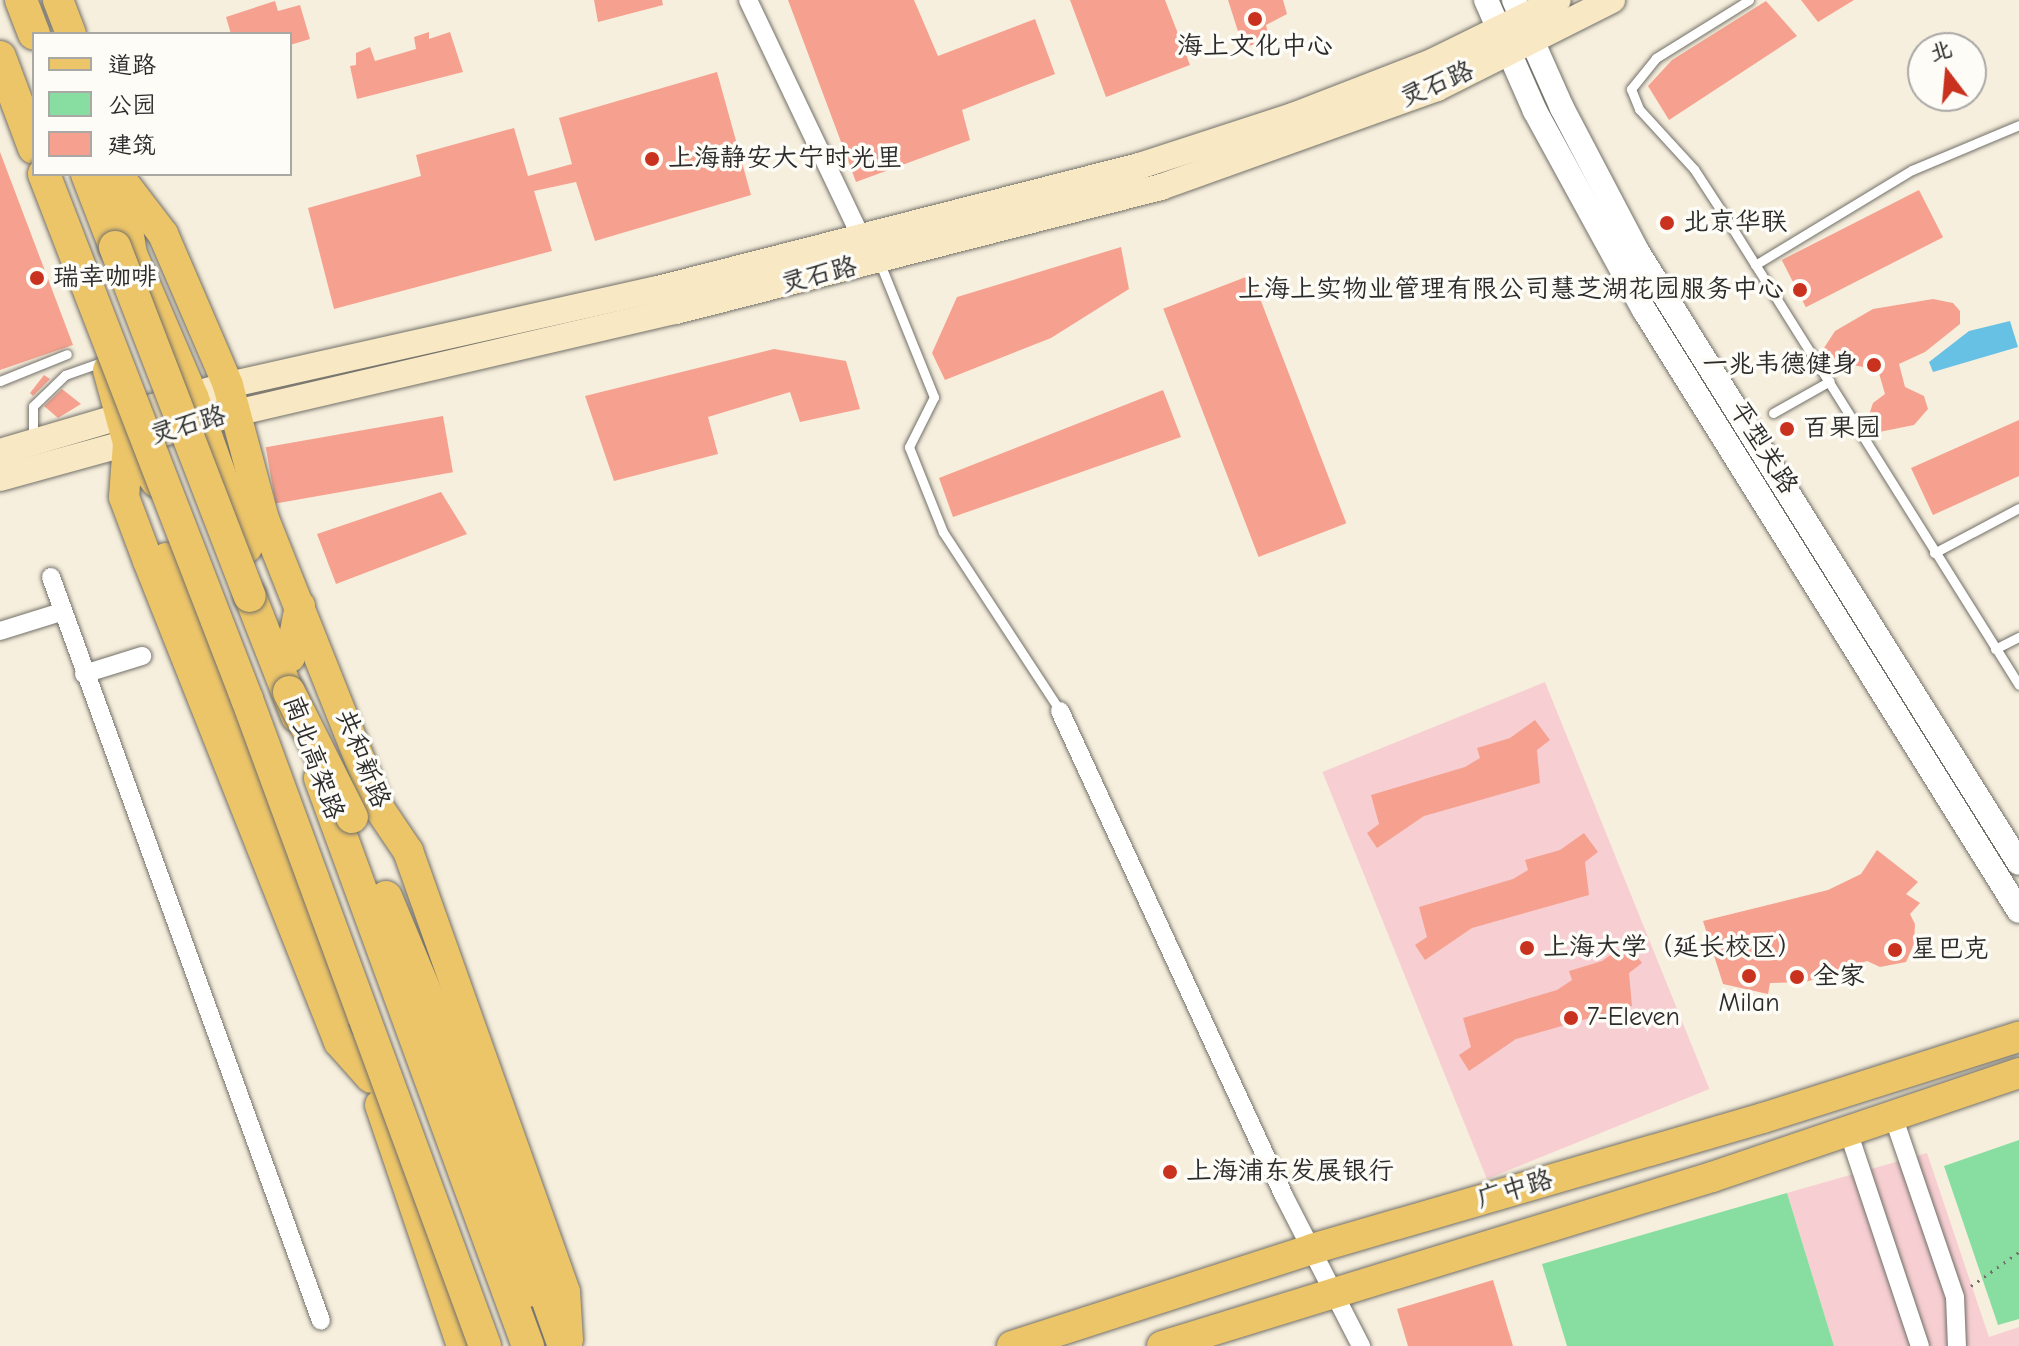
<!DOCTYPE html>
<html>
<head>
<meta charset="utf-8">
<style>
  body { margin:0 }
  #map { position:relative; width:2019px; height:1346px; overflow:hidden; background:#f7efdd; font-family:"Comic Neue","LXGW WenKai TC",sans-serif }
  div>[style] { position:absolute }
  .built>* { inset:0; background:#f7cfd2; transform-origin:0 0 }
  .green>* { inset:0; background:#88dea0 }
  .water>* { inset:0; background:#67c1e5 }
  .building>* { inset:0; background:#f6a18f; transform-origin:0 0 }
  .path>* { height:3px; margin-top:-1.5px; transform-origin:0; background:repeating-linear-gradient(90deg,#727069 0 2px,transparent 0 8px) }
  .roads { filter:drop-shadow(0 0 2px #727069) drop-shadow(0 0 2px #727069) }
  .service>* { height:9px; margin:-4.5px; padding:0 4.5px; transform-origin:4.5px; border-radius:4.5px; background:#fff }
  .minor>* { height:18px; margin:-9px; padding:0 9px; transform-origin:9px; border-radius:9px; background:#fff }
  .tertiary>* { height:24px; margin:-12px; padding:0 12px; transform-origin:12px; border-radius:12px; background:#fff }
  .secondary>* { height:26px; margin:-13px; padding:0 13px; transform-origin:13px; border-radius:13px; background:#f8e8c3 }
  .primary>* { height:30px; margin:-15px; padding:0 15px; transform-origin:15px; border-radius:15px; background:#edc569 }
  .trunk>* { height:32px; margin:-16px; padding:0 16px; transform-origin:16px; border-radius:16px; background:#edc569 }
  .bridges { filter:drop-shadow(0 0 2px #727069) drop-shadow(0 0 2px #727069) }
  .trunk-bridge>* { height:32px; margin:-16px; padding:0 16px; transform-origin:16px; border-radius:16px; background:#edc569 }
  .dots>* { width:22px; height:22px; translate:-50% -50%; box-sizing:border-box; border:4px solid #fdfcf7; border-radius:50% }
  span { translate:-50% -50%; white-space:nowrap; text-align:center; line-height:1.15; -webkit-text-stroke:7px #fdfcf7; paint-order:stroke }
  .poi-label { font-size:26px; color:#2b2b2b }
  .left { translate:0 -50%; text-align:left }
  .right { translate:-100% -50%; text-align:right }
  .street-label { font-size:26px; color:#2b2b2b }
  .legend { position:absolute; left:32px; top:32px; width:260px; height:144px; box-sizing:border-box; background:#fdfcf7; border:2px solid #a9a8a5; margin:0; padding:10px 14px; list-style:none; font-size:24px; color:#2b2b2b }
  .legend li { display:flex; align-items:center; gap:16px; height:40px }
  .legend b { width:40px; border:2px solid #a9a8a5 }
  .north { position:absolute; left:1907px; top:32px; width:80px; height:80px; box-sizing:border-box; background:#fdfcf7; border:2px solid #a9a8a5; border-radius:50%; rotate:344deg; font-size:22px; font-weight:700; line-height:32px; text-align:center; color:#2b2b2b }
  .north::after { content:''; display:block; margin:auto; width:28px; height:36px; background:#c8321e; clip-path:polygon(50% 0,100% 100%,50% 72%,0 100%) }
</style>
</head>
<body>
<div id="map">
  <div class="built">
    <i style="left:1545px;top:682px;width:439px;height:240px;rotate:68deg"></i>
    <i style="clip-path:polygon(1927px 1153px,1989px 1337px,2019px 1327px,2019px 1346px,1834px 1346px,1787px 1193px)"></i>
  </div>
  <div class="green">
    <i style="clip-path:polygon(2019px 1140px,2019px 1319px,1998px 1325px,1944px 1166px)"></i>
    <i style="clip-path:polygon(1787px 1193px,1834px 1346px,1567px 1346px,1542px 1264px)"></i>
  </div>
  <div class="water">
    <i style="clip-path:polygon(2010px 321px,2018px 347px,1933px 372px,1929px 362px,1969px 331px)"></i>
  </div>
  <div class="building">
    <i style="clip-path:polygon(594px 0,662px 0,663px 5px,598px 22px)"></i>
    <i style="clip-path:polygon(788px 0,914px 0,938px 56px,1035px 19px,1055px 74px,962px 110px,970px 140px,856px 182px)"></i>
    <i style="clip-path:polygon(1070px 0,1165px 0,1190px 65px,1106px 97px)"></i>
    <i style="clip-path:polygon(1228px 0,1283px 0,1287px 14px,1266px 25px,1270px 41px,1243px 47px)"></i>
    <i style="clip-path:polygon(1801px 0,1854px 0,1818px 22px)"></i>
    <i style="clip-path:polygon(275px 1px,278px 11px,300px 5px,310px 39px,290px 45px,290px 34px,231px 34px,226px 17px)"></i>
    <i style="clip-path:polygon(1766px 1px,1797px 36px,1669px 120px,1648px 86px,1672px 60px)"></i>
    <i style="clip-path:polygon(429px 32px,429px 39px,450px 32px,463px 72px,357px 99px,350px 66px,356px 65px,356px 53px,370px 47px,375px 61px,416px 49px,414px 37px)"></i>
    <i style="clip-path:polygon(717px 72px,751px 195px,595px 241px,576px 182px,534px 191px,552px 251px,334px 309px,308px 208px,421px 176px,416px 155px,514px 128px,528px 176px,572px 164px,559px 118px)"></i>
    <i style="clip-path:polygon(0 152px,73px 345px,0 370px)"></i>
    <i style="left:1919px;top:190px;width:53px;height:154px;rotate:63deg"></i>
    <i style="clip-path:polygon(1121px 247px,1129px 289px,1051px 338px,945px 380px,932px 353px,957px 297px)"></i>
    <i style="left:1251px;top:275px;width:266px;height:94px;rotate:69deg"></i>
    <i style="clip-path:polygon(1933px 299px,1953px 303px,1960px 311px,1960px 324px,1925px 352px,1899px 364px,1905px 387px,1924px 396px,1928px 409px,1914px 425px,1879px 432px,1868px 418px,1873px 403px,1885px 394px,1878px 370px,1838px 362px,1824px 348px,1835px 331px,1873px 309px)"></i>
    <i style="clip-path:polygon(774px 349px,846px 361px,860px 409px,800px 422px,790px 392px,708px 417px,718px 454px,614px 481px,585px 396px)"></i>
    <i style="clip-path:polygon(44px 375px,50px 379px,33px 396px,30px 393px)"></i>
    <i style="clip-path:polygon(62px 389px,81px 404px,58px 418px,44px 406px)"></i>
    <i style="clip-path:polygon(1163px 390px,1181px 437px,953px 517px,939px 478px)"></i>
    <i style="left:443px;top:416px;width:57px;height:180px;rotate:80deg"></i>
    <i style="clip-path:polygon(2019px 420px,2019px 476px,1933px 515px,1911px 468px)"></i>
    <i style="clip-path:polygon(441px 492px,467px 534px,336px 584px,317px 534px)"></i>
    <i style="clip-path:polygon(1535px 720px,1550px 740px,1537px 750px,1540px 783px,1424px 816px,1377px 848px,1367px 833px,1379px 824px,1371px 795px,1465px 767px,1480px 758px,1477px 748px,1510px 738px)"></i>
    <i style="clip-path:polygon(1584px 833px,1598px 852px,1585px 862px,1589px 895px,1472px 928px,1425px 960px,1415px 945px,1427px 937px,1419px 907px,1513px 879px,1528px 870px,1525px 860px,1560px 850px)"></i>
    <i style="clip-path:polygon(1877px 850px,1918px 882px,1906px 894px,1920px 903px,1910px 914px,1915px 924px,1914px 944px,1906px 962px,1880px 967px,1867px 961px,1806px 982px,1770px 983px,1768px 994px,1723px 984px,1703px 921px,1828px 890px,1861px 874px)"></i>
    <i style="clip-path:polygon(1627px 943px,1642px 963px,1629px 973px,1632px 1006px,1516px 1039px,1469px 1071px,1459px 1055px,1471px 1047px,1463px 1018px,1557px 990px,1572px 980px,1569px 971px,1602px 961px)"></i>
    <i style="clip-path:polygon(1493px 1280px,1513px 1346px,1408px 1346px,1397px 1309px)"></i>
  </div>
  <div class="path">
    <i style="left:1971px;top:1286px;width:59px;rotate:-35.3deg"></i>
  </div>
  <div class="roads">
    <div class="service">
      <i style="left:1749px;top:0;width:110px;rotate:148.1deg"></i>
      <i style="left:1656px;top:58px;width:40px;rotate:129deg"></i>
      <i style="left:1631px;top:89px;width:22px;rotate:68deg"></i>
      <i style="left:1639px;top:109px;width:81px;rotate:47.5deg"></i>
      <i style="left:1694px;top:169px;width:59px;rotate:56.9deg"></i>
      <i style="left:1726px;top:218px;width:551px;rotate:57.9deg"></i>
      <i style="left:879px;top:261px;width:147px;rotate:68deg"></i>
      <i style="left:934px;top:397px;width:56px;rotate:116.6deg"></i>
      <i style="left:909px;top:447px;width:92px;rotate:68.2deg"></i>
      <i style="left:943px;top:532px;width:214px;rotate:56.8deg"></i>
      <i style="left:1755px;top:265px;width:184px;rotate:-31.2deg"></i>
      <i style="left:1912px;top:170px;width:116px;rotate:-22.8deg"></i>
      <i style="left:0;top:381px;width:72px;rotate:-21.9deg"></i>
      <i style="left:1773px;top:413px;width:65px;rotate:-29.3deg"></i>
      <i style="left:33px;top:440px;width:34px;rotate:-90deg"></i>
      <i style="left:33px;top:406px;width:45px;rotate:-44.1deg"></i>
      <i style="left:65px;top:375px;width:42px;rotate:-19.3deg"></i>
      <i style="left:1934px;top:553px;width:96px;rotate:-27.9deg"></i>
      <i style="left:1995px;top:649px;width:27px;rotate:-27deg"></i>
    </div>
    <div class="minor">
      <i style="left:748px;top:0;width:265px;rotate:64.5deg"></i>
      <i style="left:51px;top:577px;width:791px;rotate:70.05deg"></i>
      <i style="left:0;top:631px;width:64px;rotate:-17.3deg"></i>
      <i style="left:84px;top:674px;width:61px;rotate:-17.2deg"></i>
      <i style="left:1060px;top:711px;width:534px;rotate:65.21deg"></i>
      <i style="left:1284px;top:1196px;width:169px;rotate:62.8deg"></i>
      <i style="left:1893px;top:1116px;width:191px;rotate:71.1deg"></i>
      <i style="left:1955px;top:1297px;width:49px;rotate:87.7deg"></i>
      <i style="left:1848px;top:1131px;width:227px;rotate:71.5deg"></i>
    </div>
    <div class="tertiary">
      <i style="left:1486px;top:0;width:121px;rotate:66.2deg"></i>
      <i style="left:1535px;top:111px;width:227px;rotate:61.3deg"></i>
      <i style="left:1644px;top:310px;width:708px;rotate:58.04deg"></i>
      <i style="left:1514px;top:0;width:118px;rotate:66deg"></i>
      <i style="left:1562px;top:108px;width:161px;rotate:62.3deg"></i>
      <i style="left:1637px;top:251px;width:721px;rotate:58.03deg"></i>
    </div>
    <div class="secondary">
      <i style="left:0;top:452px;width:238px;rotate:-16.4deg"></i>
      <i style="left:228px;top:385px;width:436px;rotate:-12.6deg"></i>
      <i style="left:654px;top:290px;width:501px;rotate:-14.34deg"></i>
      <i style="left:1139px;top:166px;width:162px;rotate:-18deg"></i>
      <i style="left:1293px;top:116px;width:149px;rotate:-21.2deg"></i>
      <i style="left:1432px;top:62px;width:140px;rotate:-26.2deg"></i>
      <i style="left:0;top:478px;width:245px;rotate:-15.4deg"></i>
      <i style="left:236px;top:413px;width:452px;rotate:-13.1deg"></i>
      <i style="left:676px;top:311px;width:501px;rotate:-14.34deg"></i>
      <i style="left:1161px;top:187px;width:293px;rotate:-19.7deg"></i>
      <i style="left:1437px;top:88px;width:196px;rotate:-26.7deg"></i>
    </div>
    <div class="primary">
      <i style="left:58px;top:0;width:36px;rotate:69deg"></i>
      <i style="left:117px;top:174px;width:76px;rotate:52.5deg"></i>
      <i style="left:163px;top:234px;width:164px;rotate:66.7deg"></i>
      <i style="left:228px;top:385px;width:139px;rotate:75deg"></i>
      <i style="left:264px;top:519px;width:311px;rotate:68.3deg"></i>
      <i style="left:379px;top:808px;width:52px;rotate:56deg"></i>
      <i style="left:408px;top:851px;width:468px;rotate:70.4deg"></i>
      <i style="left:565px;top:1292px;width:48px;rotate:86.4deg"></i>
      <i style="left:121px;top:187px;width:68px;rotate:80.7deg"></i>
      <i style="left:132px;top:254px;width:155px;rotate:66.8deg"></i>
      <i style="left:193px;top:396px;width:161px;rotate:70.4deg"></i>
      <i style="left:108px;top:370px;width:76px;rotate:74.7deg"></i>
      <i style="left:128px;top:443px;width:48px;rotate:54.3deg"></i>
      <i style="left:128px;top:443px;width:54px;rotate:94.2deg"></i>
      <i style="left:124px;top:497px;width:68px;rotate:69.4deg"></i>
      <i style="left:148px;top:561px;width:518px;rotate:68.34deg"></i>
      <i style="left:339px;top:1042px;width:48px;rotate:48.4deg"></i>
      <i style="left:290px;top:657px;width:52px;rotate:-78.9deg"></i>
      <i style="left:380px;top:1105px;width:255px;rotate:71.2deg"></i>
      <i style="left:458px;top:1110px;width:195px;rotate:68.7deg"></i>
      <i style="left:1012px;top:1346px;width:315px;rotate:-17.9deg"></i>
      <i style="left:1312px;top:1249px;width:470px;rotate:-16.2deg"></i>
      <i style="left:1763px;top:1118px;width:269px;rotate:-17.6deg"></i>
      <i style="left:1162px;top:1346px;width:575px;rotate:-17.08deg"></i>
      <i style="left:1712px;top:1177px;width:324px;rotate:-18.7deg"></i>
    </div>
    <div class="trunk">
      <i style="left:21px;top:0;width:36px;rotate:69deg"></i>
      <i style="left:0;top:57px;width:97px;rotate:69.5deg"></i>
      <i style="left:87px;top:174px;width:78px;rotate:69deg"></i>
      <i style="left:166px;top:559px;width:484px;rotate:68.3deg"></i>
      <i style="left:250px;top:596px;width:129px;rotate:68.6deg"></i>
      <i style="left:320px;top:778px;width:605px;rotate:69.89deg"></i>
      <i style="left:386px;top:897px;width:328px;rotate:67.4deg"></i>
      <i style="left:512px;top:1200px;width:155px;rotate:70.4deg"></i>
    </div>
  </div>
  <div class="bridges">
    <div class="trunk-bridge">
      <i style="left:44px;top:174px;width:563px;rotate:68.86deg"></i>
      <i style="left:247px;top:699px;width:689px;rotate:69.8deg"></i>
      <i style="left:115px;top:247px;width:374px;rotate:68.9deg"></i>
      <i style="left:289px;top:692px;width:140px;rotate:63.3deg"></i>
    </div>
  </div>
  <div class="dots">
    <i style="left:1255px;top:19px;background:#c8321e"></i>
    <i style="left:652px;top:159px;background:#c8321e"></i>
    <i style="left:1667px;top:223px;background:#c8321e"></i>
    <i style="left:37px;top:278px;background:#c8321e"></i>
    <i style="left:1800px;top:290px;background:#c8321e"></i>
    <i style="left:1874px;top:365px;background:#c8321e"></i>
    <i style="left:1787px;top:429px;background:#c8321e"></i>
    <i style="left:1527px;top:948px;background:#c8321e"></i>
    <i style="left:1895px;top:950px;background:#c8321e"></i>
    <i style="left:1749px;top:976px;background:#c8321e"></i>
    <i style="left:1797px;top:977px;background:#c8321e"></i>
    <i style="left:1571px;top:1018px;background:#c8321e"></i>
    <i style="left:1170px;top:1172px;background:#c8321e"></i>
  </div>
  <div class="poi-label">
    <span style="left:1255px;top:47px">海上文化中心</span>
    <span class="left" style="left:668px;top:159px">上海静安大宁时光里</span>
    <span class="left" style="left:1683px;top:223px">北京华联</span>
    <span class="left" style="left:53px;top:278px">瑞幸咖啡</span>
    <span class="right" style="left:1784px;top:290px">上海上实物业管理有限公司慧芝湖花园服务中心</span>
    <span class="right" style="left:1858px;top:365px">一兆韦德健身</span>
    <span class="left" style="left:1803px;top:429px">百果园</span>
    <span class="left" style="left:1543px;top:948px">上海大学（延长校区）</span>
    <span class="left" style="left:1911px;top:950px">星巴克</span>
    <span class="left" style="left:1813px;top:977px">全家</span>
    <span style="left:1749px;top:1004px">Milan</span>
    <span class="left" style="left:1587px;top:1018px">7-Eleven</span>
    <span class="left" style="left:1186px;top:1172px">上海浦东发展银行</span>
  </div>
  <div class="street-label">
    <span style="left:1437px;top:85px;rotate:-23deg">灵石路</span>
    <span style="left:819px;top:276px;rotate:-14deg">灵石路</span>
    <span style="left:188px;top:426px;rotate:-16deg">灵石路</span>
    <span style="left:1763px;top:448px;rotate:58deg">平型关路</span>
    <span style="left:313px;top:758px;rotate:70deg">南北高架路</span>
    <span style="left:362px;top:759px;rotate:68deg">共和新路</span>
    <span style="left:1515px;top:1190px;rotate:-16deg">广中路</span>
  </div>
  <ul class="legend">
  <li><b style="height:10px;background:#edc569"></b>道路</li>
  <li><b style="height:22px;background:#88dea0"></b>公园</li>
  <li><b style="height:22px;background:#f6a18f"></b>建筑</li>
  </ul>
  <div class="north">北</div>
</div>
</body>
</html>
